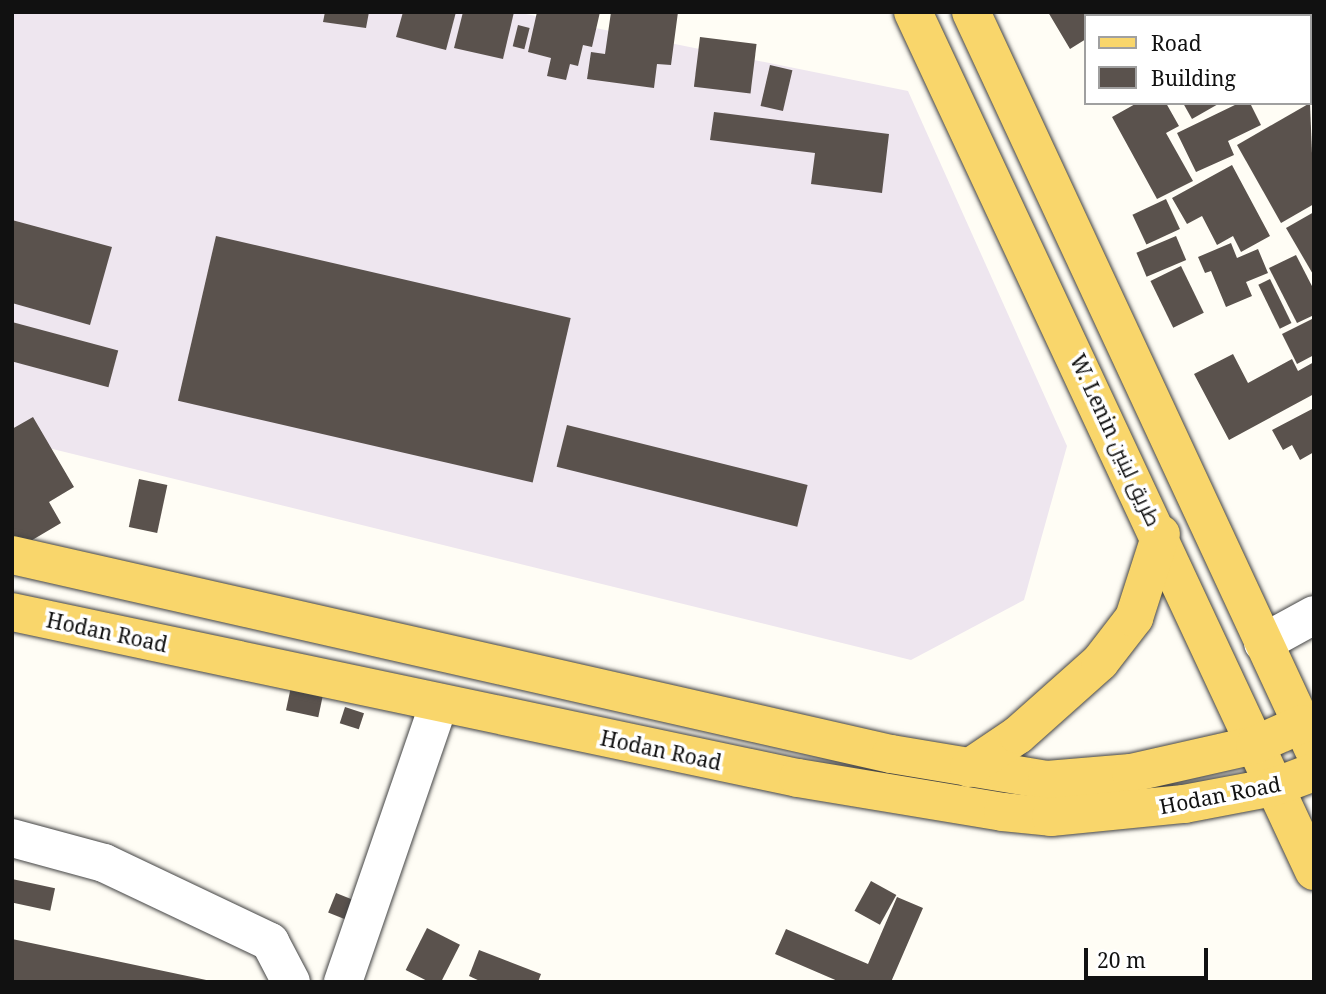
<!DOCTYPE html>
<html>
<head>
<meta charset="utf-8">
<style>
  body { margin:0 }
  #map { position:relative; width:1326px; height:994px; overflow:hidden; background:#fffdf5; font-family:"Noto Serif",Cairo,serif }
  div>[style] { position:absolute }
  .industrial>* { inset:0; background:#eee6ef }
  .building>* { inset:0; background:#5a524d; transform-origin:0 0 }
  .roads { filter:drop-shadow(0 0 2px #444) drop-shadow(0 0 2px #444) }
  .minor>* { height:38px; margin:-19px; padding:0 19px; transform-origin:19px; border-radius:19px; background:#fff }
  .major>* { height:38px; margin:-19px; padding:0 19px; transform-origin:19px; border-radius:19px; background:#f9d66b }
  span { translate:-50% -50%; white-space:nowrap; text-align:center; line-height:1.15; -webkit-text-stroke:7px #fff; paint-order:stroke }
  .street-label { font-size:21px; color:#111 }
  .frame { position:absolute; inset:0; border:14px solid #111; pointer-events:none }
  .legend { position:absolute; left:1084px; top:14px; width:228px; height:91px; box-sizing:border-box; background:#fff; border:2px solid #a0a0a0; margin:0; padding:9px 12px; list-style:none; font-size:21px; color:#111 }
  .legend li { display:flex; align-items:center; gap:14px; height:35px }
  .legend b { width:35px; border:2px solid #a0a0a0 }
  .scale { position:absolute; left:1084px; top:948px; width:124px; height:32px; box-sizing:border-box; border:4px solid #111; border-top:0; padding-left:9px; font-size:21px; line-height:24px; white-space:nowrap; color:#111; -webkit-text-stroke:5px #fff; paint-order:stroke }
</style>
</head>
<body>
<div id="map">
  <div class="industrial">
    <i style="clip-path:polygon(12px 12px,516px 12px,908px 91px,1067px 446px,1024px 600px,911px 660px,12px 439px)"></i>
  </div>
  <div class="building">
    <i style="clip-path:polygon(325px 12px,369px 12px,366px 28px,323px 22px)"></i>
    <i style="clip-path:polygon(403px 12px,456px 12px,446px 50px,396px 37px)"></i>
    <i style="clip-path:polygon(463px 12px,514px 12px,503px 59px,454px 48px)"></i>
    <i style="clip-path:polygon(537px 12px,600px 12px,592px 47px,583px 45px,578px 66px,570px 64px,566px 80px,547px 76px,551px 58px,528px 52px)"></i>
    <i style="clip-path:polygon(611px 12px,678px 12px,671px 65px,657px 64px,654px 88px,587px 79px,591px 52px,605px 54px)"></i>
    <i style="clip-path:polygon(1048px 12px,1131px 12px,1086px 16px,1086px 39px,1070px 49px)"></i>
    <i style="clip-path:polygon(1152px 12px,1197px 12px,1199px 16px,1145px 16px)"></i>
    <i style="left:518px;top:25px;width:12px;height:22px;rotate:14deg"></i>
    <i style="left:700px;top:37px;width:57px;height:50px;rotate:7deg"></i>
    <i style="left:770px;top:65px;width:23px;height:42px;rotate:13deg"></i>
    <i style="clip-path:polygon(1137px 103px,1166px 103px,1179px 126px,1166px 133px,1193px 181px,1157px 199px,1112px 117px)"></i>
    <i style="clip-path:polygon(1183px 103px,1220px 103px,1192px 119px)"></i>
    <i style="clip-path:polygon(1239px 103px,1250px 103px,1261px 125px,1228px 141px,1234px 155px,1196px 172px,1177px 133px)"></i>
    <i style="clip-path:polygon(1310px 103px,1314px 204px,1281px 223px,1237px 145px)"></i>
    <i style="clip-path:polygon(714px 112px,889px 134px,882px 193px,811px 184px,815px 153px,710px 140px)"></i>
    <i style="clip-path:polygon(1232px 165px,1270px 236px,1241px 252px,1233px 236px,1217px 245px,1202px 216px,1187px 224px,1172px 198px)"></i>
    <i style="left:1166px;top:199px;width:33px;height:37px;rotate:65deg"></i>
    <i style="clip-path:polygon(1314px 212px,1314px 276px,1286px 228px)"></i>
    <i style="clip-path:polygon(12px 220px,112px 247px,90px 325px,12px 303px)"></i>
    <i style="left:216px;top:236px;width:364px;height:169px;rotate:13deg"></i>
    <i style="left:1176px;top:236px;width:26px;height:43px;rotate:67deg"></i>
    <i style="clip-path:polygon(1231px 243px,1237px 258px,1258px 249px,1268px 273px,1246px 282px,1252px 296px,1226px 307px,1211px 271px,1205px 273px,1198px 257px)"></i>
    <i style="clip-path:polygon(1296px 255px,1314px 290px,1314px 315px,1297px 323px,1269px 268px)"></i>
    <i style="left:1181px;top:266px;width:52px;height:34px;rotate:64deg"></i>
    <i style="left:1270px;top:279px;width:49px;height:13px;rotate:64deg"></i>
    <i style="clip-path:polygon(1314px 318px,1314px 355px,1297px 364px,1282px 334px)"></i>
    <i style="left:12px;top:322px;width:110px;height:38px;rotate:15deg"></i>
    <i style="clip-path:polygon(1233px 354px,1248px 383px,1292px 359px,1298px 371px,1314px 362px,1314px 394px,1229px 440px,1194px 374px)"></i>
    <i style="clip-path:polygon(1314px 408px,1314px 452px,1300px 460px,1292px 445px,1283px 450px,1272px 430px)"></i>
    <i style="clip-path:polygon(33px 417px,74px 487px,49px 502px,61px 523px,12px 552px,12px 429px)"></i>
    <i style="left:567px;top:425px;width:248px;height:43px;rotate:14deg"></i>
    <i style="left:139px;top:479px;width:29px;height:49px;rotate:12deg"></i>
    <i style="left:292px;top:682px;width:33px;height:29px;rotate:12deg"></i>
    <i style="left:345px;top:707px;width:20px;height:17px;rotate:18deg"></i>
    <i style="left:12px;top:879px;width:44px;height:23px;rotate:12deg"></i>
    <i style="left:871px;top:881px;width:29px;height:34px;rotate:29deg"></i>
    <i style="left:336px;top:893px;width:29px;height:21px;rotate:22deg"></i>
    <i style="clip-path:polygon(897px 897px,923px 908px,891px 982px,840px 982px,775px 954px,786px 929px,868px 964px)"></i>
    <i style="left:427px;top:928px;width:37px;height:47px;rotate:27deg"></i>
    <i style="clip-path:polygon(12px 939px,211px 981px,210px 982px,12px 982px)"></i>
    <i style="clip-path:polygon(479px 950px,541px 974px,538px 982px,482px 982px,469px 976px)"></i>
  </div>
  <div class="roads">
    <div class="minor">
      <i style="left:1263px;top:643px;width:58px;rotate:-28.8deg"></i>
      <i style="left:12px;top:838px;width:95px;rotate:15.2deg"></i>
      <i style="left:104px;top:863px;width:184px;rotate:25.4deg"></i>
      <i style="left:270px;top:942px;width:45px;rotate:62.3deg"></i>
      <i style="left:343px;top:982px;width:295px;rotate:-71deg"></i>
    </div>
    <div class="major">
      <i style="left:913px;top:12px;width:948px;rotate:64.98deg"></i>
      <i style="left:971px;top:12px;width:812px;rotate:65.08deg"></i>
      <i style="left:12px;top:555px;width:901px;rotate:12.76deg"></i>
      <i style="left:891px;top:754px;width:158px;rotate:9.5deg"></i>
      <i style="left:1047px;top:780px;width:84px;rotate:-4.8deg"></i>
      <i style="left:1131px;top:773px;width:127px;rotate:-12.7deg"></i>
      <i style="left:1255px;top:745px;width:51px;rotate:-24.1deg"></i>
      <i style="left:12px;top:612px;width:803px;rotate:11.93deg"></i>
      <i style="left:798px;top:778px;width:208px;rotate:9.4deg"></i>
      <i style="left:1003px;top:812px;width:48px;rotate:5.9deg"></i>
      <i style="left:1051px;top:817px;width:134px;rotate:-5.6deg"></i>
      <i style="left:1184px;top:804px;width:92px;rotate:-10.7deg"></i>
      <i style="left:1274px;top:787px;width:43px;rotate:-20.6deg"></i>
      <i style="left:969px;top:768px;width:59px;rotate:-34deg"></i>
      <i style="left:1018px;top:735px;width:110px;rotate:-41.7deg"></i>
      <i style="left:1100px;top:662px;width:56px;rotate:-52.3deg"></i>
      <i style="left:1134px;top:618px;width:88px;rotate:-72.2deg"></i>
    </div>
  </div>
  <div class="street-label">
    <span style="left:1116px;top:440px;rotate:65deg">W. Lenin طريق لينين</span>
    <span style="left:107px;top:632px;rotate:12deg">Hodan Road</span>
    <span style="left:661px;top:750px;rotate:12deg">Hodan Road</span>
    <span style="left:1220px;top:795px;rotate:-11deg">Hodan Road</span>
  </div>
  <div class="frame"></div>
  <ul class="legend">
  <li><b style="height:9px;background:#f9d66b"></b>Road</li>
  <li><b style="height:19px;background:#5a524d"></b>Building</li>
  </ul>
  <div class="scale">20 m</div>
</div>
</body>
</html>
